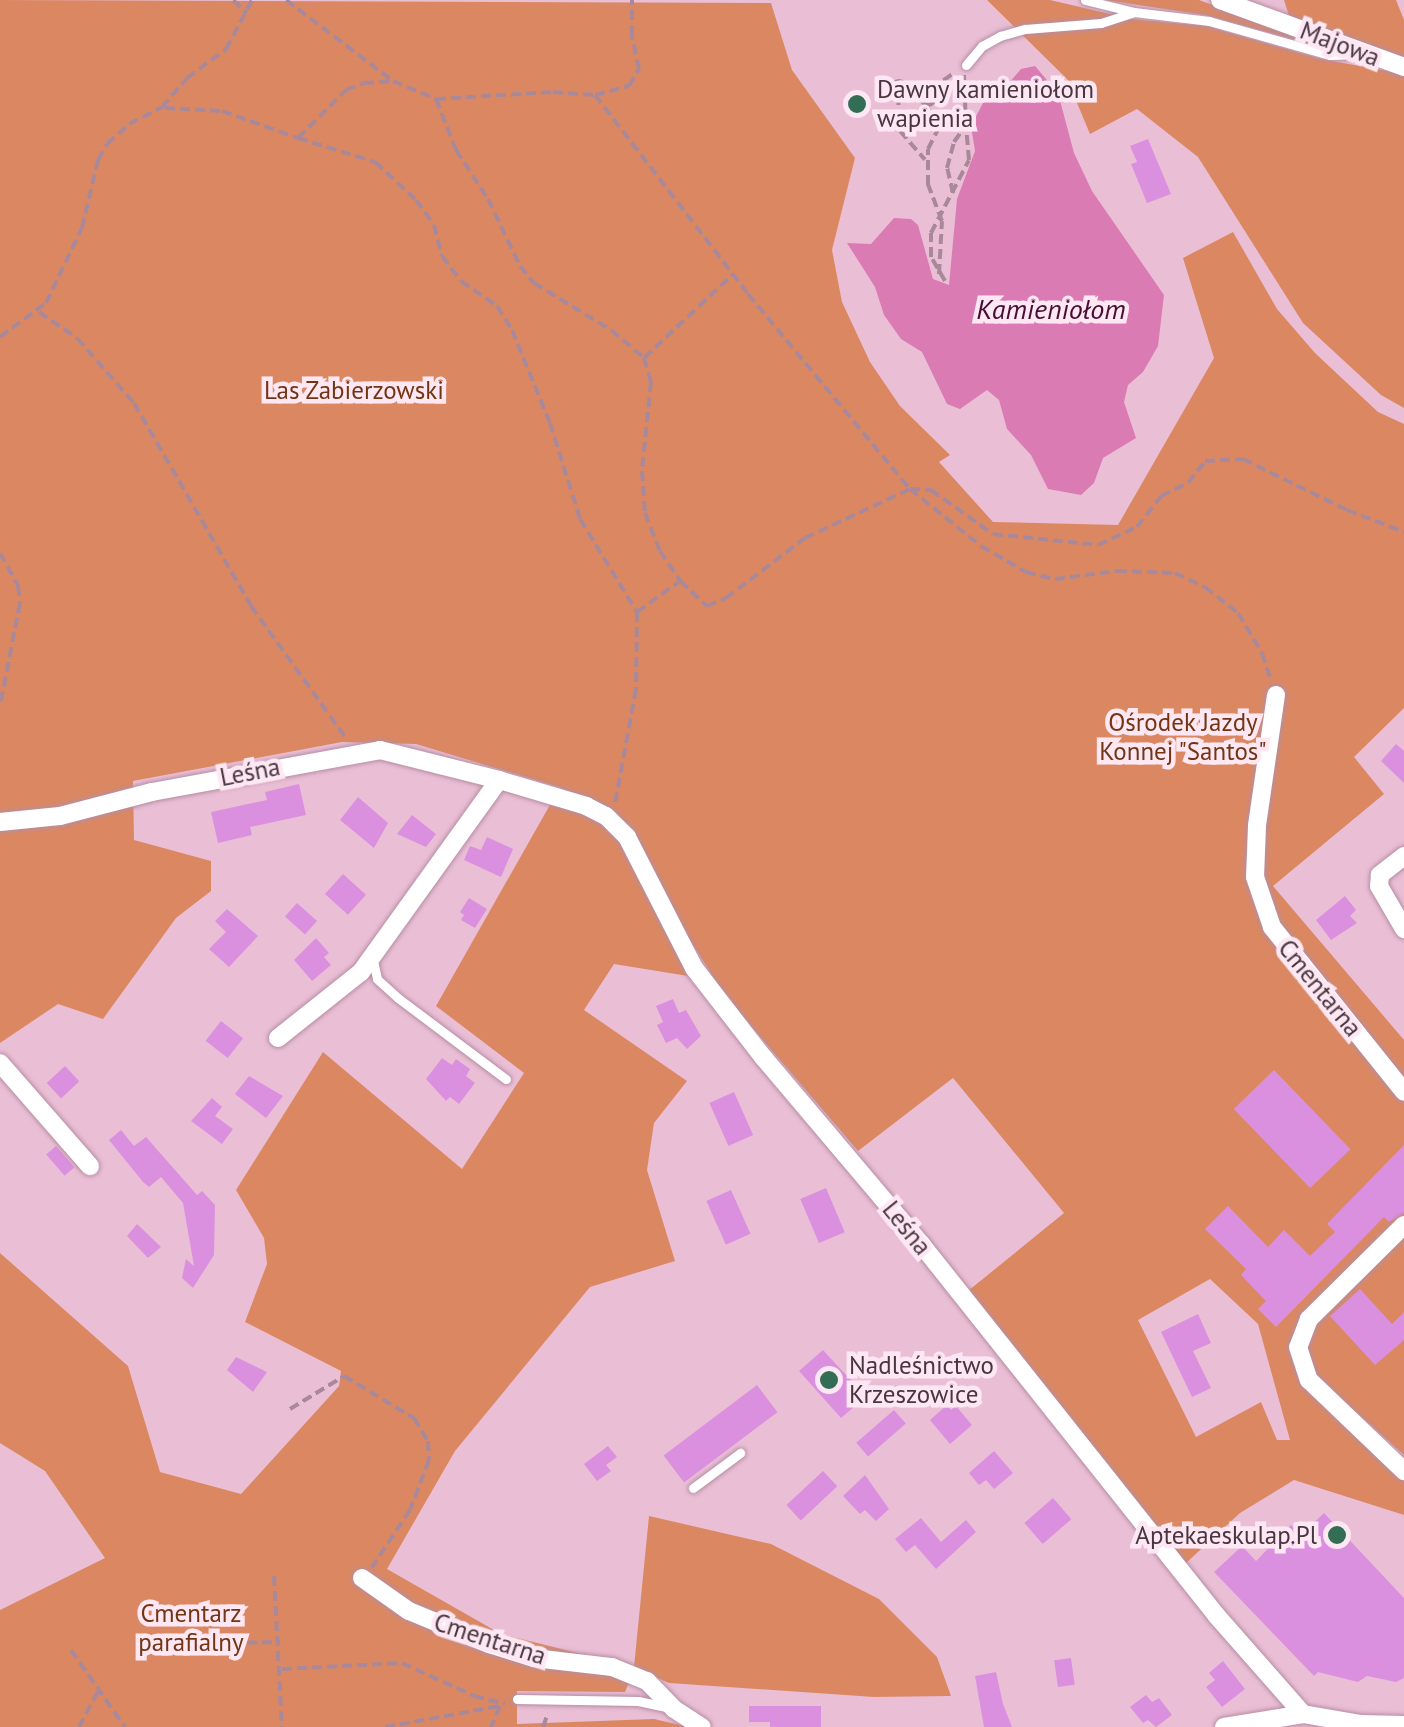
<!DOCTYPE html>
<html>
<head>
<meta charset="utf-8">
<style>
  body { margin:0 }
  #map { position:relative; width:1404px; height:1727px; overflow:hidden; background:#eabfd6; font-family:"PT Sans",sans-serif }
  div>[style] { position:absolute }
  .green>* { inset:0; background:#db8862 }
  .water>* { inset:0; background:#db7bb3 }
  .building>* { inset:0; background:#db90df; transform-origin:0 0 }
  .path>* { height:4px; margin-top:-2px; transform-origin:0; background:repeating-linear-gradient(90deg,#a98899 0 10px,transparent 0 15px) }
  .path>.ring { margin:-2px; padding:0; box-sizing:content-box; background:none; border:4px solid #a98899; border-radius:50% }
  .roads { filter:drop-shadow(0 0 2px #b68da3) drop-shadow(0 0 2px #b68da3) }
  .service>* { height:9px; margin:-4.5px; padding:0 4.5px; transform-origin:4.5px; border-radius:4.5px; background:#fff }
  .minor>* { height:18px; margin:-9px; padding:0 9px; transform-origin:9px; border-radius:9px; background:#fff }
  .dots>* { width:28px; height:28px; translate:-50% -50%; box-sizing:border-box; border:5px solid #fde7f2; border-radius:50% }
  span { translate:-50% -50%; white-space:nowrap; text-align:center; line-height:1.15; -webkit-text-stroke:9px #fde7f2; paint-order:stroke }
  .street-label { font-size:25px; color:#47363f }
  .poi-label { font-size:25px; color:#47363f }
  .left { translate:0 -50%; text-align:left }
  .right { translate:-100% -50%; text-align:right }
  .park-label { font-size:25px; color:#733413 }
  .water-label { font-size:28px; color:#480d34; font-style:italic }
</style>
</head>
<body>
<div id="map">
  <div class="green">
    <i style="clip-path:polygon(evenodd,0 0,771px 3px,792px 70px,855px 158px,832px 250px,842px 302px,870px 362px,900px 406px,950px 455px,939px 462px,993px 522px,1118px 525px,1214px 358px,1183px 258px,1233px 232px,1277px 309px,1315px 353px,1378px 412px,1404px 424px,1404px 708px,1354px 757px,1384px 794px,1273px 886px,1404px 1040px,1404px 1455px,1299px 1361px,1302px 1380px,1404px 1481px,1404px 1515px,1294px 1480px,1240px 1513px,1185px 1564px,968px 1291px,1064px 1213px,953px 1078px,858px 1151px,726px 997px,686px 934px,673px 942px,688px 976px,614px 964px,584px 1010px,687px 1081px,654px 1123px,647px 1170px,675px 1261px,590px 1287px,455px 1451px,387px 1569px,501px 1634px,634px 1667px,649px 1516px,771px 1544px,879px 1599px,937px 1657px,951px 1696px,874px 1697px,669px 1683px,635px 1668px,625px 1692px,517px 1691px,517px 1724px,654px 1719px,689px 1727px,0 1727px,0 1610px,105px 1558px,45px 1471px,0 1443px,0 1253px,128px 1366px,160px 1472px,241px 1494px,339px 1386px,341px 1371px,245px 1322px,267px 1264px,264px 1238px,236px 1190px,323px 1052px,462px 1169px,524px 1073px,436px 1006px,551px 803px,598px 820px,602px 807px,558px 787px,416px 744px,342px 742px,133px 781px,134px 840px,211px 861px,211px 891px,176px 918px,103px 1019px,58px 1004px,0 1043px,0 0,1210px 1279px,1258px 1324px,1290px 1440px,1277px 1440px,1261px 1402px,1196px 1437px,1138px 1320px,1210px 1279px)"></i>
    <i style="clip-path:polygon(987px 0,1050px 0,1132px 19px,1206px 26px,1321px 59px,1404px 74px,1404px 408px,1381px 395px,1303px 323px,1198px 157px,1137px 109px,1090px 134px,1067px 79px)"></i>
    <i style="clip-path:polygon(1105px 0,1199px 0,1334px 50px,1205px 15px)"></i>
    <i style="clip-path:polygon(1284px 0,1396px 0,1404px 20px,1404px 57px,1289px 16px)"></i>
  </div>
  <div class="water">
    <i style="clip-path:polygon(1035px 66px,1058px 93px,1074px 153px,1092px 191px,1164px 295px,1158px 346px,1143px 372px,1128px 385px,1124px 402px,1136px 438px,1103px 458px,1094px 483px,1081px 495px,1048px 489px,1031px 455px,1007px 429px,999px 400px,987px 390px,960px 409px,947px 404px,922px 352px,901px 339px,884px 315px,875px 287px,847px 243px,871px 244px,894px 218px,911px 219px,918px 225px,933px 279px,949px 285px,957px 199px,975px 151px,971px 126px,983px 103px,1002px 91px,1021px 69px)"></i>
  </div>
  <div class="building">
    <i style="clip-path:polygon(1148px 139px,1171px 194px,1147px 203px,1131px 164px,1137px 162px,1130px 146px)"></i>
    <i style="clip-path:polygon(1396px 744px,1404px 751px,1404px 783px,1381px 761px)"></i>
    <i style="clip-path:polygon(299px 784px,306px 815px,250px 827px,252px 835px,218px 843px,211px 812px,267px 800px,265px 792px)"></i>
    <i style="clip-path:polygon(358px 797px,388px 823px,374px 848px,340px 820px)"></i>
    <i style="clip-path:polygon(412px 815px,436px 834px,426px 847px,397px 834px)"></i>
    <i style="clip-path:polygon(487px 837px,513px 849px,501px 877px,464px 860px,470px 846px,481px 850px)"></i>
    <i style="left:343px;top:874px;width:31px;height:27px;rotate:42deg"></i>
    <i style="clip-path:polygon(1345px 896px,1356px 910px,1350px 916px,1357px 923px,1331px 940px,1316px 920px)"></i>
    <i style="clip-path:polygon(469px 898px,487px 909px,475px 928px,461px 920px,464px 915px,460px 912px)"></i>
    <i style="left:297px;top:903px;width:27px;height:18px;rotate:42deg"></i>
    <i style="clip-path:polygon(227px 909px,258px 936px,229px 967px,209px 949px,226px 932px,215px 921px)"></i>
    <i style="clip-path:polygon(316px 938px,329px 953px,324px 957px,331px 965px,312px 981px,294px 960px)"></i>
    <i style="clip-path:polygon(673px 999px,679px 1013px,686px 1010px,701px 1036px,687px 1049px,677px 1038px,666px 1043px,657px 1025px,663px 1022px,656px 1006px)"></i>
    <i style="left:221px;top:1021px;width:28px;height:25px;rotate:38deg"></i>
    <i style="clip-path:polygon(442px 1058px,452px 1065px,456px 1059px,470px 1069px,466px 1076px,475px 1083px,459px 1104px,450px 1097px,446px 1101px,426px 1079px)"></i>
    <i style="left:65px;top:1066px;width:21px;height:25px;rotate:47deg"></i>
    <i style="left:1274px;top:1070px;width:110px;height:56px;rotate:46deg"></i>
    <i style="clip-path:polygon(249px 1076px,283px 1096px,266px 1118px,235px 1094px)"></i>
    <i style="left:734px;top:1092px;width:47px;height:27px;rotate:66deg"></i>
    <i style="clip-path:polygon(212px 1098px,222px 1107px,215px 1116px,233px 1129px,222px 1144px,191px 1121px)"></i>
    <i style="clip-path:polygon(121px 1130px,134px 1146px,146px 1137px,197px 1195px,202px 1191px,215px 1205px,214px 1255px,193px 1288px,182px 1278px,186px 1259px,194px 1266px,183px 1203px,161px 1177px,149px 1187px,143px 1182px,109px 1140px)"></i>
    <i style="clip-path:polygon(1404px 1145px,1404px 1213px,1389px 1222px,1384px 1217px,1276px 1327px,1258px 1309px,1266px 1301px,1241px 1275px,1246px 1269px,1205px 1229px,1228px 1206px,1268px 1247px,1284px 1230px,1310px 1256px,1335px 1232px,1327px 1224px)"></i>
    <i style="left:56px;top:1146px;width:28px;height:13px;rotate:49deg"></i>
    <i style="left:826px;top:1188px;width:48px;height:28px;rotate:67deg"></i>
    <i style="left:731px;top:1190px;width:48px;height:27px;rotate:66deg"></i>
    <i style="clip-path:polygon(137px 1224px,161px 1247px,148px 1258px,127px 1236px)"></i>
    <i style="clip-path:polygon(1360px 1289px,1392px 1324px,1404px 1312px,1404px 1340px,1375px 1365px,1330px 1316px)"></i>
    <i style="clip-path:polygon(1198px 1314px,1211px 1343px,1193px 1351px,1211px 1388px,1192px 1397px,1161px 1332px)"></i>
    <i style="clip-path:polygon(823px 1350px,859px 1389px,848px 1399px,855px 1406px,841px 1418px,799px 1371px)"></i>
    <i style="clip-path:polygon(236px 1357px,267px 1372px,253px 1392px,227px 1370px)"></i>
    <i style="left:757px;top:1385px;width:34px;height:117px;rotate:53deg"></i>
    <i style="clip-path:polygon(947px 1405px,951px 1410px,956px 1406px,972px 1425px,950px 1444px,930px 1420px)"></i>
    <i style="left:894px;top:1410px;width:18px;height:50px;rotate:49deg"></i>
    <i style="clip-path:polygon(608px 1446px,617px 1457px,606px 1465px,611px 1471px,597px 1481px,584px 1464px)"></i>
    <i style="clip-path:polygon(994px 1451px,1013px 1473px,994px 1489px,986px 1480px,979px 1485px,969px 1473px)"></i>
    <i style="left:823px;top:1471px;width:21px;height:50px;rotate:47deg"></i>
    <i style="clip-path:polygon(865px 1475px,889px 1509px,876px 1521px,865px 1510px,860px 1514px,843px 1496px)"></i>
    <i style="left:1053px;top:1498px;width:28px;height:38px;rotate:49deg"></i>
    <i style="clip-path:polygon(1324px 1513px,1404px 1598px,1404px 1678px,1396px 1682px,1367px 1676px,1358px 1682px,1318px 1672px,1314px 1676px,1214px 1572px,1242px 1546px,1256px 1561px,1291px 1525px,1301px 1535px)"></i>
    <i style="clip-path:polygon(921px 1518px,941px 1542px,966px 1520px,976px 1532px,936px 1569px,915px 1545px,906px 1552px,895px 1539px)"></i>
    <i style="left:1071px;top:1658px;width:27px;height:17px;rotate:82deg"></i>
    <i style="clip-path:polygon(1223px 1661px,1245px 1689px,1222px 1707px,1206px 1687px,1215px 1680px,1209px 1673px)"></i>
    <i style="clip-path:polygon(996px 1672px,1003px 1704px,1012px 1727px,984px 1727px,975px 1676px)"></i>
    <i style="clip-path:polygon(1146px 1695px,1152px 1702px,1159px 1698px,1172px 1715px,1156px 1727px,1148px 1720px,1143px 1723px,1130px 1707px)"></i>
    <i style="clip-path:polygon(749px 1706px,821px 1706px,821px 1727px,770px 1727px,770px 1722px,749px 1722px)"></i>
  </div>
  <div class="path">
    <i style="left:233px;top:0;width:19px;rotate:43deg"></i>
    <i style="left:286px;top:0;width:134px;rotate:37.1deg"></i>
    <i style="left:393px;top:81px;width:47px;rotate:22.7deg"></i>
    <i style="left:436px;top:99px;width:117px;rotate:-3.4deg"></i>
    <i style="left:553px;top:92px;width:42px;rotate:4.1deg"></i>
    <i style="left:595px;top:95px;width:35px;rotate:-15deg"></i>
    <i style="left:629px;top:86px;width:20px;rotate:-60deg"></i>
    <i style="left:639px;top:69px;width:35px;rotate:-102deg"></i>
    <i style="left:632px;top:35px;width:35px;rotate:-90deg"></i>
    <i class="ring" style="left:892px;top:81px;width:10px;height:10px"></i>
    <i style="left:931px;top:89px;width:29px;rotate:-35deg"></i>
    <i class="ring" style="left:921px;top:91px;width:10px;height:10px"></i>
    <i style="left:595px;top:95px;width:251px;rotate:52.4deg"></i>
    <i style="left:748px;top:294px;width:254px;rotate:50.3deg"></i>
    <i style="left:910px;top:489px;width:91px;rotate:38.8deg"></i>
    <i style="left:981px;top:546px;width:52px;rotate:30deg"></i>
    <i style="left:1026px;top:572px;width:30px;rotate:14deg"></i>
    <i style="left:1055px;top:579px;width:63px;rotate:-7.4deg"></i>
    <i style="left:1117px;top:571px;width:58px;rotate:2deg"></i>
    <i style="left:1175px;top:573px;width:33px;rotate:25deg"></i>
    <i style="left:1205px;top:587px;width:42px;rotate:38.2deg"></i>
    <i style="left:1238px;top:613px;width:47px;rotate:59deg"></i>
    <i style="left:1262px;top:653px;width:25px;rotate:72deg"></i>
    <i style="left:898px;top:95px;width:36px;rotate:87deg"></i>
    <i style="left:900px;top:131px;width:38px;rotate:49deg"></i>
    <i style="left:436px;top:99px;width:55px;rotate:68.6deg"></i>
    <i style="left:456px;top:150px;width:59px;rotate:56.9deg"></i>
    <i style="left:488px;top:199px;width:74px;rotate:64.5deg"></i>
    <i style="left:520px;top:266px;width:22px;rotate:51deg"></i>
    <i style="left:534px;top:283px;width:90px;rotate:31.4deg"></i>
    <i style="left:611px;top:330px;width:43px;rotate:40.3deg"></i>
    <i style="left:644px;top:358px;width:25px;rotate:74deg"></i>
    <i style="left:651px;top:382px;width:89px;rotate:95.8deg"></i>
    <i style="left:642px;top:471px;width:42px;rotate:85.9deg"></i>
    <i style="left:645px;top:513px;width:41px;rotate:68.5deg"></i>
    <i style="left:660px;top:551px;width:36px;rotate:56deg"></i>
    <i style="left:680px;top:581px;width:37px;rotate:43deg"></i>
    <i style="left:707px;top:606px;width:21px;rotate:-23deg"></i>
    <i style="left:726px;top:598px;width:99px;rotate:-37.2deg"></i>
    <i style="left:805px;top:538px;width:116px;rotate:-25deg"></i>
    <i style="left:910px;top:489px;width:21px;rotate:3deg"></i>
    <i style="left:931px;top:490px;width:76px;rotate:35.4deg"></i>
    <i style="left:993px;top:534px;width:106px;rotate:6deg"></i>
    <i style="left:1098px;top:545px;width:43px;rotate:-24.8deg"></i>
    <i style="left:1137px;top:527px;width:39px;rotate:-52deg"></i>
    <i style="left:1161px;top:496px;width:30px;rotate:-26deg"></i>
    <i style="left:1188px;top:483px;width:28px;rotate:-52deg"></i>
    <i style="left:1205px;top:461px;width:38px;rotate:-3deg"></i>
    <i style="left:1243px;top:459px;width:116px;rotate:26.1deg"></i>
    <i style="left:1347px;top:510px;width:61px;rotate:21.1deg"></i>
    <i style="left:927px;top:105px;width:28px;rotate:71deg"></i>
    <i style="left:165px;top:108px;width:57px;rotate:3deg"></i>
    <i style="left:222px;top:111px;width:81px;rotate:19.6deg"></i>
    <i style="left:298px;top:138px;width:68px;rotate:-45deg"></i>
    <i style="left:346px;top:90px;width:19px;rotate:-21deg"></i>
    <i style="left:364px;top:83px;width:29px;rotate:-4deg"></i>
    <i style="left:298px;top:138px;width:81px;rotate:17.3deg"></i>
    <i style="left:375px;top:162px;width:56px;rotate:42.8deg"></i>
    <i style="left:416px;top:200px;width:31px;rotate:54deg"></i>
    <i style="left:434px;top:225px;width:32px;rotate:76deg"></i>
    <i style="left:442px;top:256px;width:31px;rotate:53deg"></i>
    <i style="left:461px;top:281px;width:44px;rotate:34.8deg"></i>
    <i style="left:497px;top:306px;width:28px;rotate:58deg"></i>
    <i style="left:512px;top:330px;width:100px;rotate:67.8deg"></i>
    <i style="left:550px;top:423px;width:101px;rotate:72.6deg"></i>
    <i style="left:580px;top:519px;width:109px;rotate:58.5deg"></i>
    <i style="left:637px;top:612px;width:77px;rotate:90.7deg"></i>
    <i style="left:636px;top:689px;width:116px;rotate:100.4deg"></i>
    <i style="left:953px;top:193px;width:26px;rotate:-103deg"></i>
    <i style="left:947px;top:168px;width:27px;rotate:-75deg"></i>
    <i style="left:954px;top:142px;width:21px;rotate:-55deg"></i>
    <i style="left:966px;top:125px;width:50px;rotate:-92.3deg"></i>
    <i style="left:939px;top:274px;width:53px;rotate:-86.8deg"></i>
    <i style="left:942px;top:221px;width:39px;rotate:-111deg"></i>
    <i style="left:928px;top:185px;width:36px;rotate:-90deg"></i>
    <i style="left:928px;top:149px;width:29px;rotate:-63deg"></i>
    <i style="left:941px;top:123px;width:27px;rotate:-31deg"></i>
    <i style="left:945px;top:281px;width:28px;rotate:-120deg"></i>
    <i style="left:931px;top:257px;width:24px;rotate:-90deg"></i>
    <i style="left:931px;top:233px;width:82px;rotate:-62.5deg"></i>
    <i style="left:969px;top:160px;width:35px;rotate:-95deg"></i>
    <i style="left:39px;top:312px;width:46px;rotate:34.4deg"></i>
    <i style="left:77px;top:338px;width:86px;rotate:48.8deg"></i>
    <i style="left:134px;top:403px;width:234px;rotate:60deg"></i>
    <i style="left:251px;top:606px;width:163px;rotate:54.3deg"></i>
    <i style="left:0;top:337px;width:57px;rotate:-36.5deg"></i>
    <i style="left:46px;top:303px;width:83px;rotate:-64.4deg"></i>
    <i style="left:82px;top:228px;width:70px;rotate:-76.8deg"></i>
    <i style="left:98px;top:160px;width:18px;rotate:-61deg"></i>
    <i style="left:107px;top:144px;width:30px;rotate:-42deg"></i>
    <i style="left:129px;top:124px;width:37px;rotate:-27deg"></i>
    <i style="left:162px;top:107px;width:38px;rotate:-49deg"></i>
    <i style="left:187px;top:78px;width:49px;rotate:-36.6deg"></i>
    <i style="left:226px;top:49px;width:55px;rotate:-62deg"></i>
    <i style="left:644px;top:358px;width:122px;rotate:-43.3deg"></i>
    <i style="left:0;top:553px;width:38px;rotate:61deg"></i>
    <i style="left:18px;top:586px;width:17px;rotate:83deg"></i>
    <i style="left:20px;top:603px;width:105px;rotate:101deg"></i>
    <i style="left:637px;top:612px;width:53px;rotate:-35.8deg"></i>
    <i style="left:290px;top:1409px;width:63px;rotate:-31.4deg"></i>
    <i style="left:344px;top:1376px;width:82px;rotate:31deg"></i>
    <i style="left:414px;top:1418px;width:27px;rotate:59deg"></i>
    <i style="left:428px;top:1441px;width:19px;rotate:87deg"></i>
    <i style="left:429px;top:1460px;width:53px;rotate:110.8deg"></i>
    <i style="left:410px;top:1510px;width:69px;rotate:123.7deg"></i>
    <i style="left:274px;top:1576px;width:151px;rotate:87deg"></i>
    <i style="left:217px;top:1643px;width:63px;rotate:-0.9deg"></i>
    <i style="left:71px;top:1650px;width:94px;rotate:55deg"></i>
    <i style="left:282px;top:1669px;width:120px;rotate:-2.9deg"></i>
    <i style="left:402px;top:1663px;width:79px;rotate:24.6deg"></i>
    <i style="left:474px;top:1696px;width:32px;rotate:14deg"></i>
    <i style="left:79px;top:1727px;width:40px;rotate:-62deg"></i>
    <i style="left:385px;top:1727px;width:117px;rotate:-10.3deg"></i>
    <i style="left:500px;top:1706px;width:23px;rotate:113deg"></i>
    <i style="left:543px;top:1727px;width:15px;rotate:-70deg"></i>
  </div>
  <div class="roads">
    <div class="service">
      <i style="left:1085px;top:0;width:50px;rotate:13.8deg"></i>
      <i style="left:1134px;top:12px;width:76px;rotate:6.8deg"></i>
      <i style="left:1209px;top:21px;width:126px;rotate:15.7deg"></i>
      <i style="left:1330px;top:55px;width:24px;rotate:-2deg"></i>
      <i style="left:966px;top:65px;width:25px;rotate:-50deg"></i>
      <i style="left:982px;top:46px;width:21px;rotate:-29deg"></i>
      <i style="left:1000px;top:36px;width:26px;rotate:-16deg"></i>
      <i style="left:1025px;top:29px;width:76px;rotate:-4.5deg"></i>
      <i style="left:1101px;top:23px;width:33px;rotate:-18deg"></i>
      <i style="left:373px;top:961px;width:18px;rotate:77deg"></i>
      <i style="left:377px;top:979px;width:28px;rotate:42deg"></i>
      <i style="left:398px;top:998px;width:135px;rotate:36.9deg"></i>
      <i style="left:693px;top:1488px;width:59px;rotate:-36.7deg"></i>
      <i style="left:517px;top:1699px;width:121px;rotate:0.9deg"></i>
      <i style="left:638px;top:1701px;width:30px;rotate:12deg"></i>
    </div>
    <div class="minor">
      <i style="left:1220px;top:0;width:196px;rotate:20deg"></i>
      <i style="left:1276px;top:695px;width:132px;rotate:98.3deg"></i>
      <i style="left:1257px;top:826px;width:51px;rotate:92.2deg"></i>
      <i style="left:1255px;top:877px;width:53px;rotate:71.2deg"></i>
      <i style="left:1272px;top:927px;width:211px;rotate:51.3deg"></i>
      <i style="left:0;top:822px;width:60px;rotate:-5.7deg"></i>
      <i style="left:60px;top:816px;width:95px;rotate:-14.6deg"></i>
      <i style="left:152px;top:792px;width:232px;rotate:-10.4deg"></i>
      <i style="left:380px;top:750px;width:123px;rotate:14.1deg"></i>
      <i style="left:1404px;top:856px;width:31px;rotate:142deg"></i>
      <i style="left:1380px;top:875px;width:11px;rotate:95deg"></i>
      <i style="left:1379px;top:886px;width:50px;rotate:59.8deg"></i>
      <i style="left:278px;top:1038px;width:106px;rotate:-38.5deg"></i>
      <i style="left:361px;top:972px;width:236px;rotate:-54.3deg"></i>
      <i style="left:499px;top:780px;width:91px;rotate:16.6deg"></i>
      <i style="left:586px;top:806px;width:22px;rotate:27deg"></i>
      <i style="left:606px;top:816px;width:30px;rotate:45deg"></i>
      <i style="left:627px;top:837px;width:147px;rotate:62.9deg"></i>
      <i style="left:694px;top:968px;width:113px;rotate:52.2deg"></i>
      <i style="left:763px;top:1057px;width:245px;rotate:49.8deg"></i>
      <i style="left:921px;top:1244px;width:474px;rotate:51.5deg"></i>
      <i style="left:1216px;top:1615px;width:132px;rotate:48.7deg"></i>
      <i style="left:0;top:1063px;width:137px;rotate:48.9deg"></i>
      <i style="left:1404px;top:1225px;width:134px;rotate:135.3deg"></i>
      <i style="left:1309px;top:1319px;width:30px;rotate:111deg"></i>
      <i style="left:1298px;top:1347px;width:35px;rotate:72deg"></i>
      <i style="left:1309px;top:1380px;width:132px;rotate:43.8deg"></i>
      <i style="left:362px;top:1578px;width:57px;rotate:35.1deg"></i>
      <i style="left:409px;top:1611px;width:87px;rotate:22.4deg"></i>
      <i style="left:489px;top:1644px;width:47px;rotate:17.3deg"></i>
      <i style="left:534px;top:1658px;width:79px;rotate:6.6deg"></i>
      <i style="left:612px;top:1667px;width:38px;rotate:22deg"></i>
      <i style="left:647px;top:1681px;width:39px;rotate:46deg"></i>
      <i style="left:674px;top:1709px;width:33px;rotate:33deg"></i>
      <i style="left:1224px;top:1727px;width:80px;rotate:-9.3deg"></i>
      <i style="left:1303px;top:1714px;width:59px;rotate:9.8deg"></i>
      <i style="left:1361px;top:1724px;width:43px;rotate:1.3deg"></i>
    </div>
  </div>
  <div class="dots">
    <i style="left:857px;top:104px;background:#346d56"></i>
    <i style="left:829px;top:1380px;background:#346d56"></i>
    <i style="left:1337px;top:1535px;background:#346d56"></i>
  </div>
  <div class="street-label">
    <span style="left:1340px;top:44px;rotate:21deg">Majowa</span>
    <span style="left:250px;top:772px;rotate:-11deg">Leśna</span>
    <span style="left:1320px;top:988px;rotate:51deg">Cmentarna</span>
    <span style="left:907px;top:1228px;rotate:51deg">Leśna</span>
    <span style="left:490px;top:1639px;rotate:18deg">Cmentarna</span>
  </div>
  <div class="poi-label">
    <span class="left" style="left:877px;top:104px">Dawny kamieniołom<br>wapienia</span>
    <span class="left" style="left:849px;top:1380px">Nadleśnictwo<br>Krzeszowice</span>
    <span class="right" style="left:1317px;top:1535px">Aptekaeskulap.Pl</span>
  </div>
  <div class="park-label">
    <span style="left:354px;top:390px">Las Zabierzowski</span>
    <span style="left:1183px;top:737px">Ośrodek Jazdy<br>Konnej "Santos"</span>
    <span style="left:191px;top:1628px">Cmentarz<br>parafialny</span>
  </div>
  <div class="water-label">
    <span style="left:1051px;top:309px">Kamieniołom</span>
  </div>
</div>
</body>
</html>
